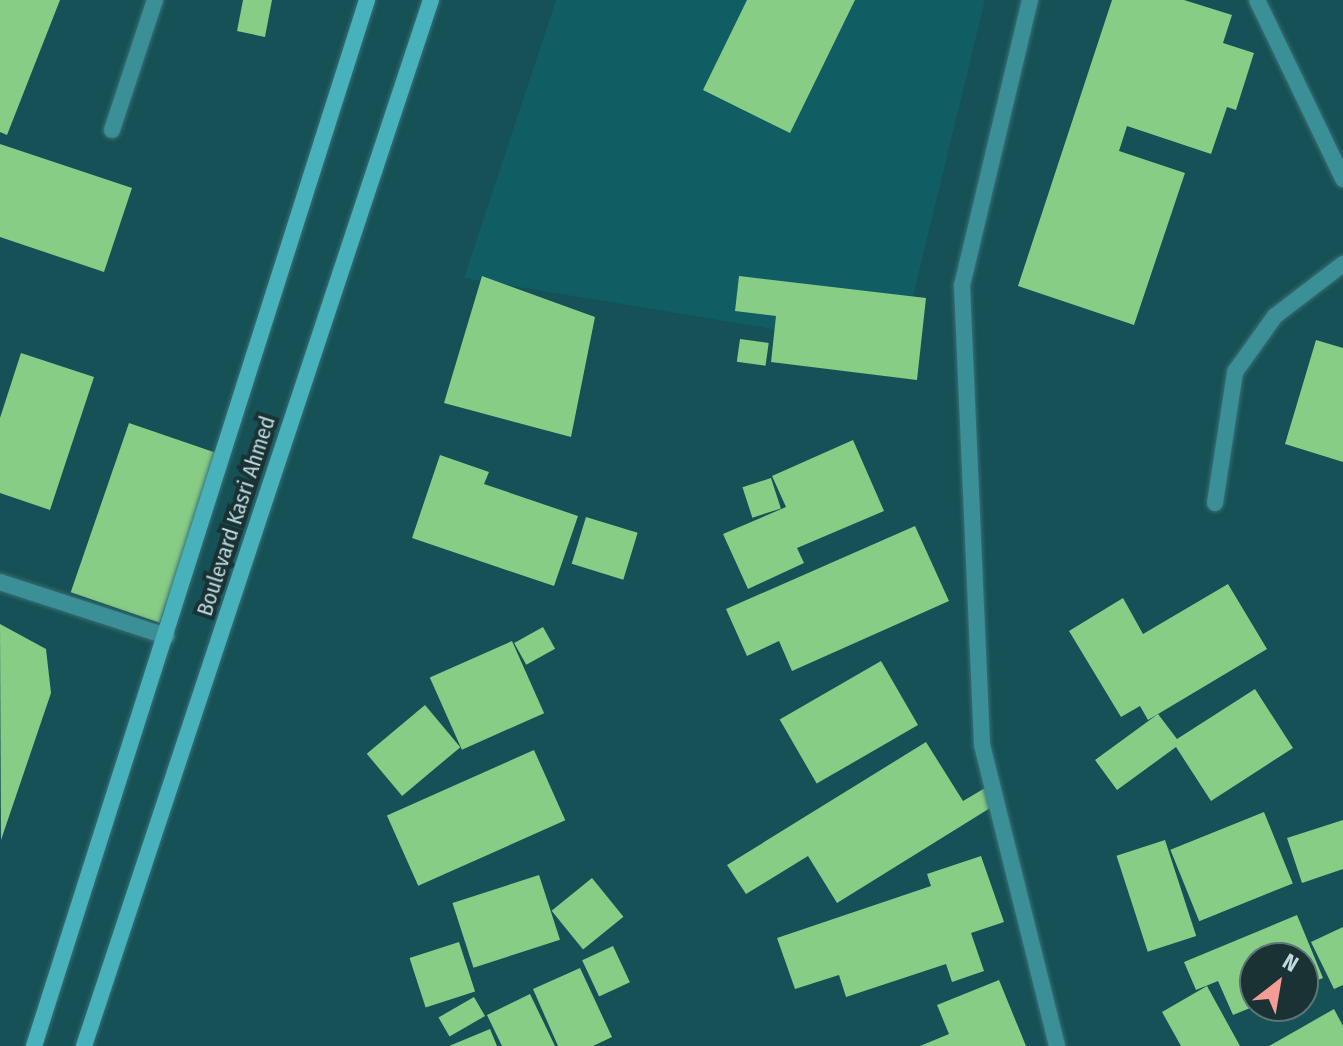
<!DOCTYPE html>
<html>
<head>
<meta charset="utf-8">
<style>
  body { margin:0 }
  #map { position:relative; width:1343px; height:1046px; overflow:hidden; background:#155156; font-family:"Fira Sans Condensed",sans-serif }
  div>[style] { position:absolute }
  .built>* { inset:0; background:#105d63 }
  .building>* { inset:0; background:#88cd86; transform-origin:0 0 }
  .roads { filter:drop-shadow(0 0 2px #3a6f74) drop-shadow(0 0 2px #3a6f74) }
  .service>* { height:16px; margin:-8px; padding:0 8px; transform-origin:8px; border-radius:8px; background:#3b8f97 }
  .minor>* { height:16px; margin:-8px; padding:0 8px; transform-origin:8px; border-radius:8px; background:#3b8f97 }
  .secondary>* { height:16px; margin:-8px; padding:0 8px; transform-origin:8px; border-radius:8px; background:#47b2bc }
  span { translate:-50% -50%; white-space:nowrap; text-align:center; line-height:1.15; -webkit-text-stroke:8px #1b3234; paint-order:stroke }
  .street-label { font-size:22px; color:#bedadd }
  .north { position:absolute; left:1239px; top:942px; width:80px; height:80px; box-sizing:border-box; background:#1b3234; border:2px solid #5c7578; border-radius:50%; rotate:31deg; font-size:22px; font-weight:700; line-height:32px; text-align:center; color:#bedadd }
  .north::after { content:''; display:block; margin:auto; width:28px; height:36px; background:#f59c96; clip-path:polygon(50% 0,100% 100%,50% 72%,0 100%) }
</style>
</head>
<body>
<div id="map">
  <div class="built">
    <i style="clip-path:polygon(556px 0,985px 0,900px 350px,464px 278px)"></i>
  </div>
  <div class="building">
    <i style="clip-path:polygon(0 0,60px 0,7px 135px,0 132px)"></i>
    <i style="clip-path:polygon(243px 0,272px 0,265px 37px,237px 31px)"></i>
    <i style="clip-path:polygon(747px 0,855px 0,790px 133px,703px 90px)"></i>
    <i style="clip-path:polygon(1112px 0,1184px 0,1232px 15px,1223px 43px,1254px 53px,1236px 110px,1227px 107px,1211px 154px,1127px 126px,1119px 151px,1185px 173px,1134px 325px,1018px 286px)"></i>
    <i style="clip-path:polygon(0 144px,132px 188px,104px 272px,0 237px)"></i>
    <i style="clip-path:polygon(482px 276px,595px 317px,571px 437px,444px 403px)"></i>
    <i style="clip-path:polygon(739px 276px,926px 298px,917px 380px,771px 362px,776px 316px,735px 311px)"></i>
    <i style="left:740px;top:339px;width:29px;height:23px;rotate:8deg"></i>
    <i style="clip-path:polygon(1316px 340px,1343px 348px,1343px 462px,1285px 444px)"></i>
    <i style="clip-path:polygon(21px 353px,94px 377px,50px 510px,0 493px,0 418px)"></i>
    <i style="left:129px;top:423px;width:94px;height:179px;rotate:19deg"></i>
    <i style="clip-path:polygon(853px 440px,884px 511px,797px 548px,804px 563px,748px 589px,723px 534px,786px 507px,772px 476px)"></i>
    <i style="clip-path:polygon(440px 455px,489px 472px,484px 484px,578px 516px,554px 586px,412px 538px)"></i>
    <i style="left:771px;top:478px;width:32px;height:30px;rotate:72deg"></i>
    <i style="left:586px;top:517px;width:54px;height:49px;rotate:17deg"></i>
    <i style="clip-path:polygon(915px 526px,949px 601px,792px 671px,779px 641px,747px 656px,726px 609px)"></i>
    <i style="clip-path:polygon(1228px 584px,1267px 649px,1148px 720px,1140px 706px,1121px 717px,1069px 631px,1123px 598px,1143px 634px)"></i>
    <i style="clip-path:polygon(0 624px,46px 649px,51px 693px,1px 840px)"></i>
    <i style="left:543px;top:627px;width:25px;height:33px;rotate:61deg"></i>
    <i style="left:512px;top:641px;width:79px;height:90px;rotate:66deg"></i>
    <i style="left:881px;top:661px;width:74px;height:117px;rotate:60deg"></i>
    <i style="clip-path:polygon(1255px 689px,1293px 748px,1211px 801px,1176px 747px,1117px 790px,1095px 760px,1158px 714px,1177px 739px)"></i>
    <i style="left:425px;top:705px;width:55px;height:76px;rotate:50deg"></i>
    <i style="clip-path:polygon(926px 742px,963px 801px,985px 788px,995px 805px,837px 903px,808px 856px,746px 894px,727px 865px)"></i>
    <i style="left:534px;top:750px;width:77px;height:161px;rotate:66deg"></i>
    <i style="left:1264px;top:812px;width:77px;height:101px;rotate:68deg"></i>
    <i style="clip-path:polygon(1343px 820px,1343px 869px,1302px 883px,1287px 838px)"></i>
    <i style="left:1165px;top:840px;width:101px;height:51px;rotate:72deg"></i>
    <i style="clip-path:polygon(981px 856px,1004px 922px,971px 933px,984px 971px,952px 982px,946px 964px,846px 997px,839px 975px,795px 989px,777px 938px,931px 886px,927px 874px)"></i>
    <i style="left:539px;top:875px;width:68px;height:91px;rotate:72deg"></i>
    <i style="left:592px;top:878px;width:50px;height:52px;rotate:51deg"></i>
    <i style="clip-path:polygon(1297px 915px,1323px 978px,1303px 986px,1303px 958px,1255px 958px,1255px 1006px,1233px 1015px,1218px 981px,1196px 990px,1184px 962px)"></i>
    <i style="clip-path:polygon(1343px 927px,1343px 985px,1334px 989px,1311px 942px)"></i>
    <i style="left:459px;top:942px;width:52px;height:52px;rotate:72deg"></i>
    <i style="left:613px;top:946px;width:40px;height:34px;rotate:65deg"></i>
    <i style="clip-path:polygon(580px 968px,612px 1037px,593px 1046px,558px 1046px,533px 989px)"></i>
    <i style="clip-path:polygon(999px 980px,1026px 1046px,920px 1046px,949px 1034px,937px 1005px)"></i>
    <i style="clip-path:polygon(1207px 986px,1240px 1046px,1181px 1046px,1162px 1012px)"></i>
    <i style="clip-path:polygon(530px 994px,555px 1046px,502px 1046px,487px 1015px)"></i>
    <i style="left:474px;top:997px;width:22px;height:41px;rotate:60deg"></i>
    <i style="clip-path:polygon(1334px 1009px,1343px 1026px,1343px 1046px,1269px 1046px)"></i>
    <i style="clip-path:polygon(490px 1029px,497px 1046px,449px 1046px)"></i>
  </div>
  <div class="roads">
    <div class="service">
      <i style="left:112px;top:130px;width:137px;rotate:-71.7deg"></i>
      <i style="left:1215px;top:503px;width:133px;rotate:-81.3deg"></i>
      <i style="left:1235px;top:372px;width:69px;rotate:-54.5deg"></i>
      <i style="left:1275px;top:316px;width:86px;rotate:-37.4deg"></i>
    </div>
    <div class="minor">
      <i style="left:1030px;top:0;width:294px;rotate:103.4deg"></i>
      <i style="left:962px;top:286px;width:459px;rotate:87.5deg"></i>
      <i style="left:982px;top:745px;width:310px;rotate:76deg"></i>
      <i style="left:1257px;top:0;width:199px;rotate:64.3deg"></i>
      <i style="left:0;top:582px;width:175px;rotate:18deg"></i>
    </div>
    <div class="secondary">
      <i style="left:34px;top:1046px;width:1098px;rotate:-72.34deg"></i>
      <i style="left:84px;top:1046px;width:1102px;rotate:-71.65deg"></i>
    </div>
  </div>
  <div class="street-label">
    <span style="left:236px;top:516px;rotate:-72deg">Boulevard Kasri Ahmed</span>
  </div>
  <div class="north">N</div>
</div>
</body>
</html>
